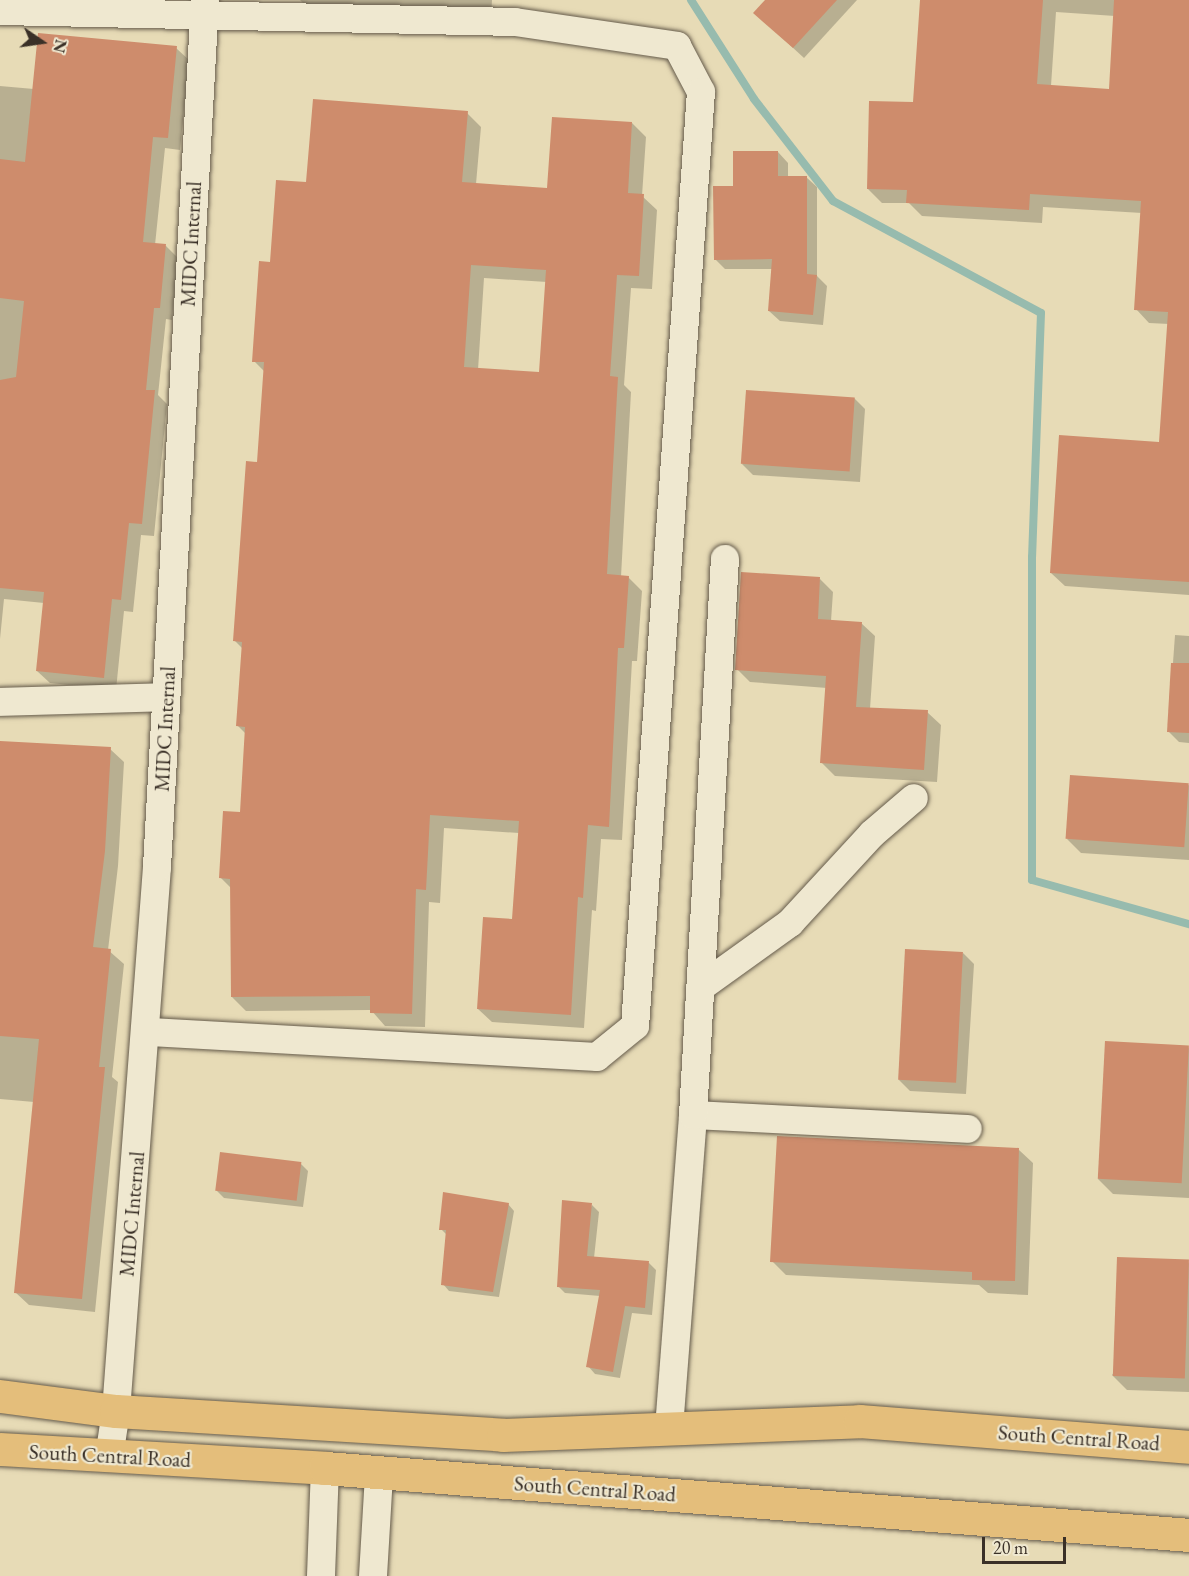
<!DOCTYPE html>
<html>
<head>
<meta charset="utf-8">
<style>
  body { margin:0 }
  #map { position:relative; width:1189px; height:1576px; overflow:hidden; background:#e7dbb6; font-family:"EB Garamond",serif }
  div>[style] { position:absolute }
  .shadow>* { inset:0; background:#0003 }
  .stream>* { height:8px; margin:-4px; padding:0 4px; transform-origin:4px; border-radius:4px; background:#97bbae }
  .building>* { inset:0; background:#ce8c6c; transform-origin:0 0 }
  .roads { filter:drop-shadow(0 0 2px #655b4b) drop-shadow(0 0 2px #655b4b) }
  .minor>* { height:28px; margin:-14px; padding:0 14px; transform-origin:14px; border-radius:14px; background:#efe8d0 }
  .major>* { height:33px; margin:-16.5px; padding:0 16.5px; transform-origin:16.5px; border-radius:16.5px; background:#e4be7b }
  span { translate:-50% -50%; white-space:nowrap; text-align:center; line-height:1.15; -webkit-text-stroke:4.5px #efe8d0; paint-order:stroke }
  .street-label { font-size:21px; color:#3a3027 }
  .north { position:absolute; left:12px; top:12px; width:60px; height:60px; -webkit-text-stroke:4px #efe8d0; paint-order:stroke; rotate:103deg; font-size:16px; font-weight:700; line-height:24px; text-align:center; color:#3a3027 }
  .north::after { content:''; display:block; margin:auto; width:21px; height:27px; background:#3a3027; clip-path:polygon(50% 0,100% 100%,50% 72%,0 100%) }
  .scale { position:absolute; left:982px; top:1537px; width:84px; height:27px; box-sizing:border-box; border:3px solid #3a3027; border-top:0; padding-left:8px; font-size:18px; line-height:21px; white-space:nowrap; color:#3a3027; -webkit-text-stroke:4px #efe8d0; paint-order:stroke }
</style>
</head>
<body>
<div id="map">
  <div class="shadow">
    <i style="clip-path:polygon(300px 0,492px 0,491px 18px,314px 14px)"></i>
    <i style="clip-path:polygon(767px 0,857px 0,804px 58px,766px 23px)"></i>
    <i style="clip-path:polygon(evenodd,922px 0,1189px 0,1189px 595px,1065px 586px,1051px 573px,1161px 443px,1169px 324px,1149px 323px,1136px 309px,1142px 213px,1043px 207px,1042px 223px,922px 216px,909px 203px,882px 203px,868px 189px,915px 103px,922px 0,1056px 12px,1115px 16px,1110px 90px,1051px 86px,1056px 12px)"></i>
    <i style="clip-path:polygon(176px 48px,189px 60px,180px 150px,165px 148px,155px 245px,166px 246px,178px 258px,172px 320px,166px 319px,158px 395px,167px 404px,154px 536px,141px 535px,133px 612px,124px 611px,116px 690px,50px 683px,37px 671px,44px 603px,4px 599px,0 639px,0 86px,34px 89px)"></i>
    <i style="clip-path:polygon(evenodd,467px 113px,481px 127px,476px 184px,549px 189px,632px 123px,646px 137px,642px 196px,657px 210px,652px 289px,631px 288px,624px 385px,631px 392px,621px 577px,628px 577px,642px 591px,637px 661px,632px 661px,622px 840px,601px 839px,596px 911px,592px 910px,584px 1028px,492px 1022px,478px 1009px,514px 920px,519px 833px,444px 828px,440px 903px,429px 902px,425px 1027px,385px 1026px,371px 1010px,246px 1011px,232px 997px,232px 889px,220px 877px,241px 814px,246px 734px,238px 726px,243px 649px,235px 641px,258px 463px,265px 372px,254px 361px,272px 263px,307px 183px,467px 113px,484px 278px,547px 282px,541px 374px,478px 370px,484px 278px)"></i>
    <i style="clip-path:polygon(778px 152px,788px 163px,788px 177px,806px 177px,817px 187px,817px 276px,827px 286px,823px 325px,780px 321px,769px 311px,773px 269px,725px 269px,715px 259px,735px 188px)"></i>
    <i style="clip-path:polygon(854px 398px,865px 409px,860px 482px,753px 475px,742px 464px)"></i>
    <i style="clip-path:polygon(820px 579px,833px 592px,831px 621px,861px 623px,875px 636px,870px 709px,927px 712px,941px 725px,937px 782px,835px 776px,821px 762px,827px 688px,750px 682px,737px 669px)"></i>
    <i style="clip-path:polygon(1175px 635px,1189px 636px,1189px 743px,1179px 742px,1168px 731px)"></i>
    <i style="clip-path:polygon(0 743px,110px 749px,124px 762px,118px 866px,108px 950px,124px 964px,112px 1077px,118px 1082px,95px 1312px,29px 1305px,15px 1292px,34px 1102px,0 1099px)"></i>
    <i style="clip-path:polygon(1189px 785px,1189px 860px,1081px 853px,1067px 839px)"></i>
    <i style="clip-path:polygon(963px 953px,974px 964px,966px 1094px,910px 1091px,899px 1080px)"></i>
    <i style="clip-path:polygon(1189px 1047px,1189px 1198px,1113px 1194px,1098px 1179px)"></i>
    <i style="clip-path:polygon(1019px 1150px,1033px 1163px,1028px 1295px,988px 1293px,979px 1285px,786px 1275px,772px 1261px)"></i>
    <i style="clip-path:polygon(300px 1163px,308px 1171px,303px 1207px,224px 1198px,217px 1191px)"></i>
    <i style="clip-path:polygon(508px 1204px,514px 1211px,499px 1297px,449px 1291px,443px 1284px,447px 1235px,441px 1229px)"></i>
    <i style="clip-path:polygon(592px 1205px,599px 1212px,594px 1258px,649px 1263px,656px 1270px,652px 1315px,632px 1313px,620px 1378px,595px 1374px,588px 1366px,600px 1296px,565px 1293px,558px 1286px)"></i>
    <i style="clip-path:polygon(1189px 1262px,1189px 1392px,1127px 1390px,1112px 1375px)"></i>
  </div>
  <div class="stream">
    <i style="left:691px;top:0;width:117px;rotate:57.5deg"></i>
    <i style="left:754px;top:99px;width:129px;rotate:52.2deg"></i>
    <i style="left:833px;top:201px;width:236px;rotate:28.3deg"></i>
    <i style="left:1041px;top:313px;width:244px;rotate:92.1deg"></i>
    <i style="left:1032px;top:557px;width:323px;rotate:90deg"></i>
    <i style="left:1032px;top:880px;width:163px;rotate:15.7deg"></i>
  </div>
  <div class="building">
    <i style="clip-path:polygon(765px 0,837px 0,793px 48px,753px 13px)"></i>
    <i style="clip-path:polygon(920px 0,1043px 0,1037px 84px,1109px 89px,1114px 0,1189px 0,1189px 582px,1050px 573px,1059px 435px,1159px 442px,1168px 312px,1134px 310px,1141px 201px,1030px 194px,1029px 210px,906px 203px,907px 190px,867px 189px,869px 101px,913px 102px)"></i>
    <i style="clip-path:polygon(38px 33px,177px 46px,168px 138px,153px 137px,143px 242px,166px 244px,160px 308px,154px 308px,146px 390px,155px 390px,142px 524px,129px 523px,121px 600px,112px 599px,104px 678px,36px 671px,44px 592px,0 588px,0 380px,16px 377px,24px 301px,0 298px,0 159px,25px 162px)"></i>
    <i style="clip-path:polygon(evenodd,313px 99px,468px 111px,462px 182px,547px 188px,552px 117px,632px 122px,628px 193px,644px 194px,639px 276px,617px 275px,610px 376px,618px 377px,607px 574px,629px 576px,624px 648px,618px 648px,609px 827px,588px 825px,583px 898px,578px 897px,571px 1015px,477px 1009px,483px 917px,512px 919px,519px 821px,430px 815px,426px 890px,416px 889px,412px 1014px,370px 1013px,370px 996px,231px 997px,230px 879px,219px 878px,223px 811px,240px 812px,245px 727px,236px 726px,242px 642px,233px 641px,246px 461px,257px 462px,264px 362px,252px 362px,259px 261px,270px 262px,276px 180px,306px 182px,313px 99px,471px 265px,546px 270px,539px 372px,464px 367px,471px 265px)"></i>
    <i style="clip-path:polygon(733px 151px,778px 151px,778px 176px,807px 176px,807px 274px,817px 275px,813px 315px,768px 311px,772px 259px,714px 260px,713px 186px,733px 186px)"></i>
    <i style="left:746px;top:390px;width:109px;height:74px;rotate:4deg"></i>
    <i style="clip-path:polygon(741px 572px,820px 577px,818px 619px,862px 622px,856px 707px,928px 710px,924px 770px,820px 763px,826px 676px,735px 670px)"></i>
    <i style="clip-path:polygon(1171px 663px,1189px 663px,1189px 733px,1167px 732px)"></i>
    <i style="clip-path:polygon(0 741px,111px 747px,105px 851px,93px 947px,111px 949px,99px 1067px,105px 1067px,82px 1299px,14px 1293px,39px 1039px,0 1036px)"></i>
    <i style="left:1070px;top:775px;width:119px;height:64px;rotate:4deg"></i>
    <i style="left:905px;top:949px;width:58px;height:131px;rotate:3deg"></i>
    <i style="left:1105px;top:1041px;width:84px;height:138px;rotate:3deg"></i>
    <i style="clip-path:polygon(777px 1136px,1019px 1148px,1015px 1281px,972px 1280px,972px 1272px,770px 1262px)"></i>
    <i style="left:220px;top:1152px;width:82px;height:39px;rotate:7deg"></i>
    <i style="clip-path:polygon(443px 1192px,509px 1203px,493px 1292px,441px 1285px,446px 1230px,439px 1230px)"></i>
    <i style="clip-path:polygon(562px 1200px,592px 1203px,587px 1256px,649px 1261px,645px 1308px,625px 1306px,613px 1372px,586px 1367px,600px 1290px,557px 1287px)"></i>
    <i style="left:1117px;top:1257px;width:72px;height:119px;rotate:2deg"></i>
  </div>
  <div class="roads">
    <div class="minor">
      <i style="left:0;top:11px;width:515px;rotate:1.22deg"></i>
      <i style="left:515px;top:22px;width:164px;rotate:8.4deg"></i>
      <i style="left:677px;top:46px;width:52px;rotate:62.4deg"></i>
      <i style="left:701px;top:92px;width:936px;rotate:94.04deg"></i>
      <i style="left:635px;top:1026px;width:49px;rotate:140.8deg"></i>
      <i style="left:597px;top:1057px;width:452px;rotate:-176.8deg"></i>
      <i style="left:0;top:702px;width:166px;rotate:-1.7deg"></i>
      <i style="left:701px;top:987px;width:110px;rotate:-35.7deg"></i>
      <i style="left:790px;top:923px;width:121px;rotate:-47.3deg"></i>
      <i style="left:872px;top:834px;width:55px;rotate:-40.6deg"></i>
      <i style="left:693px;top:1115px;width:275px;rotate:2.9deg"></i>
      <i style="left:669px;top:1428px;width:314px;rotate:-85.6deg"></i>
      <i style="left:693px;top:1115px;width:557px;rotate:-86.71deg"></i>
      <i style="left:109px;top:1457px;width:47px;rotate:-81.3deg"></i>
      <i style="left:116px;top:1411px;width:546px;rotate:-85.69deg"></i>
      <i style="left:157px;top:867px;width:868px;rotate:-86.83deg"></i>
      <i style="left:321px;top:1576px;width:108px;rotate:-87.9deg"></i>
      <i style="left:373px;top:1576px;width:102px;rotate:-86.6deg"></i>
    </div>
    <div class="major">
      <i style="left:0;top:1396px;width:117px;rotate:7.4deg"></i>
      <i style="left:116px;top:1411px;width:388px;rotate:3.5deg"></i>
      <i style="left:503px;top:1435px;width:357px;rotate:-2.2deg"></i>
      <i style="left:860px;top:1421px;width:330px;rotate:4.5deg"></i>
      <i style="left:0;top:1449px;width:326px;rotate:3.3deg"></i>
      <i style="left:325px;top:1468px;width:867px;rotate:4.43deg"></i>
    </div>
  </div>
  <div class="street-label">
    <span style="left:191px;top:244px;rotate:-87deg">MIDC Internal</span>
    <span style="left:165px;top:729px;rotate:-87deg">MIDC Internal</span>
    <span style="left:132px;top:1214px;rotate:-85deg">MIDC Internal</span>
    <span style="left:1079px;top:1438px;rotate:4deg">South Central Road</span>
    <span style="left:110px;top:1456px;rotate:3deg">South Central Road</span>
    <span style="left:595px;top:1489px;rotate:4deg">South Central Road</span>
  </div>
  <div class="north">N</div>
  <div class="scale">20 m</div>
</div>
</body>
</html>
